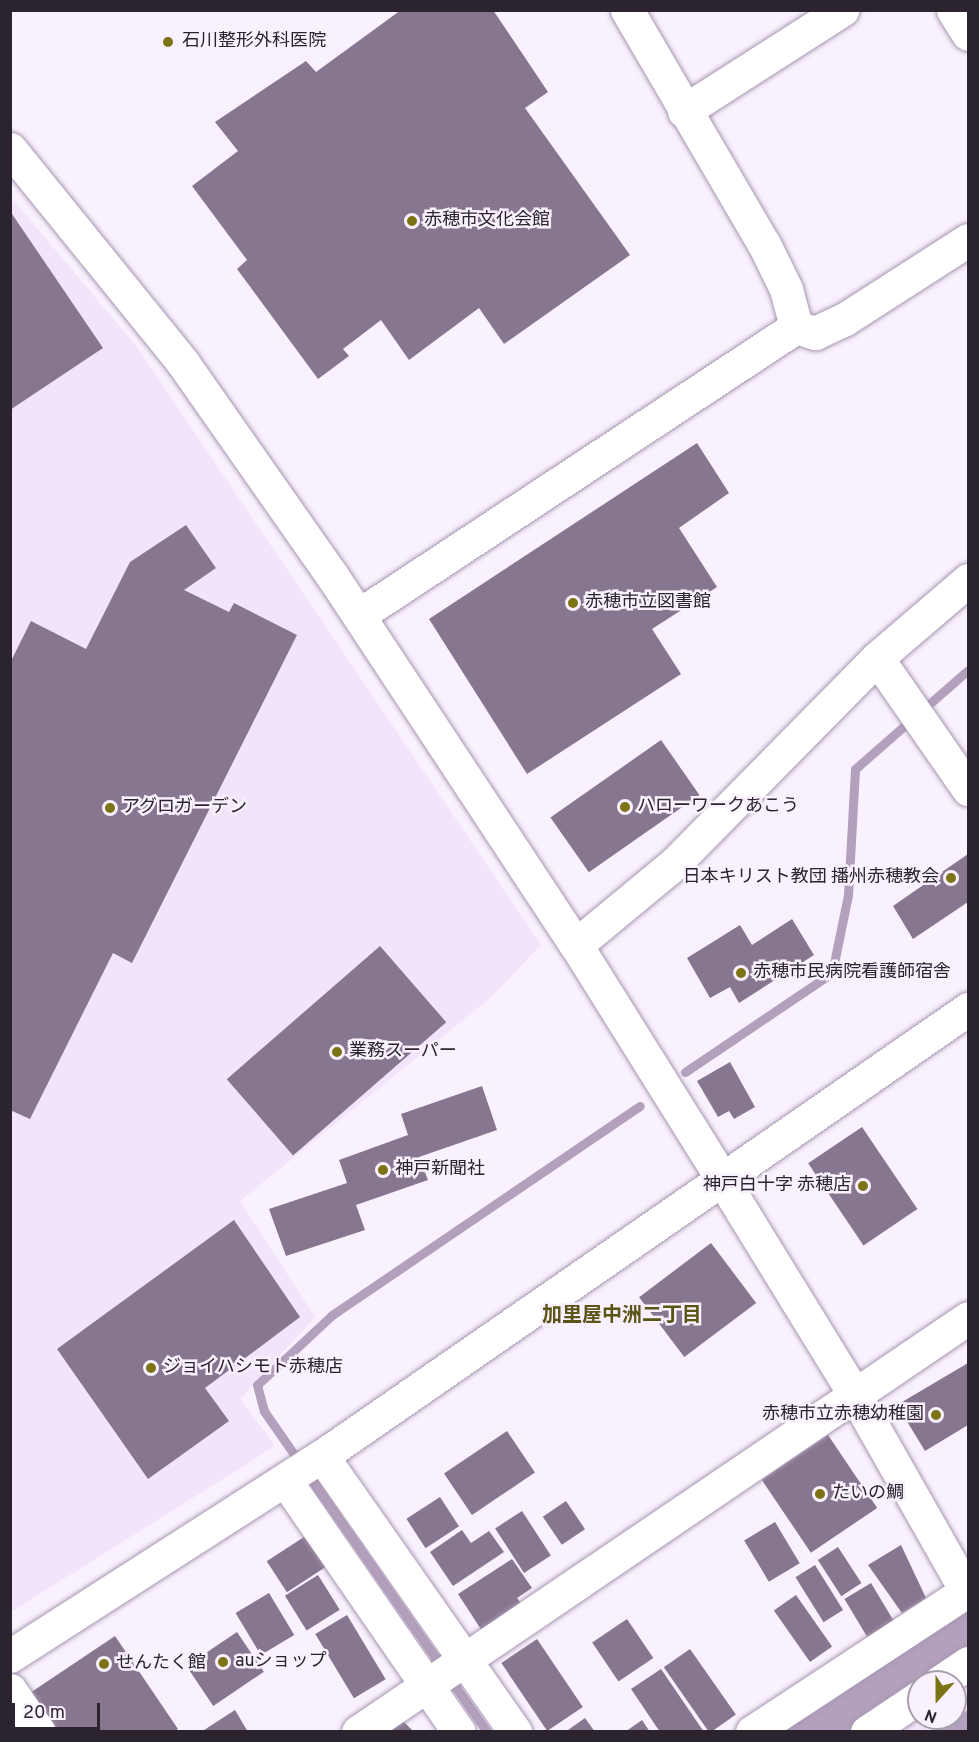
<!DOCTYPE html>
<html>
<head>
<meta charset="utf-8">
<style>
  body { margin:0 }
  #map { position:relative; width:979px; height:1742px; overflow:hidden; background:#f9f1fd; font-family:Overpass,"Noto Sans JP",sans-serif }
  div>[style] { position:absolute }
  .built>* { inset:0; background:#f2e4fa }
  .water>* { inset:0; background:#b3a0bd }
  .stream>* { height:9px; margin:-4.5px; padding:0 4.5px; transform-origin:4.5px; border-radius:4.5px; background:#b3a0bd }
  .river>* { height:54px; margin:-27px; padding:0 27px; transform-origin:27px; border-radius:27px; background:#b3a0bd }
  .building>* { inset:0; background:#877690; transform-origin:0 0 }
  .roads { filter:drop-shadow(0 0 2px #a796b1) drop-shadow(0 0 2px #a796b1) }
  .minor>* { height:33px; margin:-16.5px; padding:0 16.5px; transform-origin:16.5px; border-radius:16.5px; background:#fff }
  .tertiary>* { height:33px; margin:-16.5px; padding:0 16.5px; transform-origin:16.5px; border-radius:16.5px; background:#fff }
  .dots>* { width:16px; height:16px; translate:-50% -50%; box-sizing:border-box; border:3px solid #f9f1fd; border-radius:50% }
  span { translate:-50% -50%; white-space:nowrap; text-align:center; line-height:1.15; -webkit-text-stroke:5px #f9f1fd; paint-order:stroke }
  .poi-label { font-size:18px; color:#2b242f }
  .left { translate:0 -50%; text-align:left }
  .right { translate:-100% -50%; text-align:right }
  .neighbourhood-label { font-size:20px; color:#5a5417; font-weight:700 }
  .frame { position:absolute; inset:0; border:12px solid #2b242f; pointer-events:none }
  .north { position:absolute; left:907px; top:1670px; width:60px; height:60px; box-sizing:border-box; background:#f9f1fd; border:2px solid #a79fab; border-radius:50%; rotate:201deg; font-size:16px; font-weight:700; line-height:24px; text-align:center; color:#2b242f }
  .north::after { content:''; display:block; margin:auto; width:21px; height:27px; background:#7c7315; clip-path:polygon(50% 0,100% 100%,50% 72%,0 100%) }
  .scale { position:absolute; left:12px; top:1703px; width:88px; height:27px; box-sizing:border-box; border:3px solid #2b242f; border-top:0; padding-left:8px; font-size:18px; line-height:21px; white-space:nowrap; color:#2b242f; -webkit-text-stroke:4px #f9f1fd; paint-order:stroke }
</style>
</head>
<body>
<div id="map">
  <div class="built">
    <i style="clip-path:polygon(10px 196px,136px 346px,541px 945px,490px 998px,240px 1201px,315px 1317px,240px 1399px,275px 1446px,11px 1612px)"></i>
    <i style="clip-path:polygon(968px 1675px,968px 1731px,887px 1732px,919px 1709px,919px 1718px,955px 1718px,955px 1684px)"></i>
  </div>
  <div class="water">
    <i style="clip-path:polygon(944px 1623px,953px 1623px,968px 1650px,919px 1685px,849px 1731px,782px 1732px)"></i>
    <i style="clip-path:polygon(968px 1710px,968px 1731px,933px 1731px)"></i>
  </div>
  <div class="stream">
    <i style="left:685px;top:1072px;width:177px;rotate:-34deg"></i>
    <i style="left:832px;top:973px;width:80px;rotate:-78.4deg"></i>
    <i style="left:848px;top:895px;width:126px;rotate:-86.8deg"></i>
    <i style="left:855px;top:769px;width:150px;rotate:-41.2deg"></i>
    <i style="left:487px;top:1732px;width:391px;rotate:-124.8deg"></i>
    <i style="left:264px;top:1411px;width:27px;rotate:-105deg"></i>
    <i style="left:257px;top:1385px;width:103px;rotate:-43deg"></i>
    <i style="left:332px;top:1315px;width:372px;rotate:-34.2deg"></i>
  </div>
  <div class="river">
    <i style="left:812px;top:1732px;width:190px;rotate:-34.9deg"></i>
  </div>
  <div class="building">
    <i style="clip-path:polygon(401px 10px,493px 10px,548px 92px,525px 108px,630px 255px,504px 344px,479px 308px,409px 360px,381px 320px,343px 349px,349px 356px,318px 379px,237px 269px,247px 260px,192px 186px,238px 151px,215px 122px,306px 61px,316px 72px)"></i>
    <i style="clip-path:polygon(10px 211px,103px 348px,10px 410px)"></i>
    <i style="clip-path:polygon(697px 443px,729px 493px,679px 528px,717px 587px,652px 629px,681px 674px,527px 774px,429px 619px)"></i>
    <i style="clip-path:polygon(186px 525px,216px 568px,184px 590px,229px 612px,234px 603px,297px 635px,132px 963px,113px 953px,30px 1119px,10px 1110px,10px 663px,31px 621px,86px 649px,130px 562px)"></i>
    <i style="left:661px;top:740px;width:67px;height:135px;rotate:55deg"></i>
    <i style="clip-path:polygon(968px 854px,968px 902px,913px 939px,893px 906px)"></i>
    <i style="clip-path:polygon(792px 919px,814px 955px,739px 1003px,730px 987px,710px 998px,687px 958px,740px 925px,752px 945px)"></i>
    <i style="left:380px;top:946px;width:101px;height:203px;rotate:49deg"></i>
    <i style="clip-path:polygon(730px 1062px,755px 1107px,734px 1119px,729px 1111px,718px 1117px,697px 1081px)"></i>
    <i style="clip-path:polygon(482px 1086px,497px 1130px,419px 1157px,428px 1180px,356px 1205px,365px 1230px,286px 1256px,269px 1209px,347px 1183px,339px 1160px,408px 1135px,401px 1114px)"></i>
    <i style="left:862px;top:1127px;width:99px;height:65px;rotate:56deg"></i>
    <i style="clip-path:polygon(234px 1220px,300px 1317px,205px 1388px,229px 1421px,148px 1479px,57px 1349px)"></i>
    <i style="left:711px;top:1243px;width:75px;height:90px;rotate:53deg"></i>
    <i style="clip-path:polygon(968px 1363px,968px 1425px,925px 1451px,897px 1405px)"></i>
    <i style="left:507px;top:1431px;width:50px;height:76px;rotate:56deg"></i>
    <i style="left:828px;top:1435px;width:88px;height:80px;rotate:56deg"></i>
    <i style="left:440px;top:1497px;width:35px;height:40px;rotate:57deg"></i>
    <i style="left:566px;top:1501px;width:34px;height:28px;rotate:56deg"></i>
    <i style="left:522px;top:1511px;width:53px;height:32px;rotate:57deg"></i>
    <i style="left:775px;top:1522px;width:48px;height:36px;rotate:59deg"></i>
    <i style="clip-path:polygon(462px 1530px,471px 1543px,489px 1531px,504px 1552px,453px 1586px,430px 1552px)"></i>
    <i style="left:307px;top:1535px;width:37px;height:48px;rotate:57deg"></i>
    <i style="clip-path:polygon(901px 1545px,926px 1598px,902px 1613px,868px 1565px)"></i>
    <i style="left:838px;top:1547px;width:43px;height:24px;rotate:57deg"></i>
    <i style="clip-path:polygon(512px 1559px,532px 1588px,517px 1598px,526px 1610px,486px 1637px,458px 1594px)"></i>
    <i style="left:815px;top:1565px;width:53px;height:23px;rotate:58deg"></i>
    <i style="left:318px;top:1575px;width:41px;height:39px;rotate:58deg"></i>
    <i style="left:871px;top:1583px;width:44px;height:31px;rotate:59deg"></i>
    <i style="left:269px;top:1593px;width:49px;height:39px;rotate:59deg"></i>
    <i style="left:796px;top:1595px;width:63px;height:27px;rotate:55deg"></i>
    <i style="left:347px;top:1615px;width:75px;height:37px;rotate:59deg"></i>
    <i style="left:627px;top:1619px;width:47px;height:42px;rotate:56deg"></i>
    <i style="left:237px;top:1632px;width:48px;height:61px;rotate:56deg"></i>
    <i style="clip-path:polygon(115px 1636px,178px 1729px,174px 1732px,57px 1732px,30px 1693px)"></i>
    <i style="left:537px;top:1639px;width:82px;height:43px;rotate:56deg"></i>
    <i style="left:690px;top:1649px;width:80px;height:32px;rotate:55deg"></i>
    <i style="clip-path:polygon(661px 1669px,704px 1732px,660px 1732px,631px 1689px)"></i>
    <i style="clip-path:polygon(235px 1710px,248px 1732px,201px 1732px)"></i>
    <i style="clip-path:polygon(400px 1718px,414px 1732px,379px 1732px)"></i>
    <i style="clip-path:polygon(585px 1718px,595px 1732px,565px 1732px)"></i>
    <i style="clip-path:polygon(642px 1720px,650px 1732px,625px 1732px)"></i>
  </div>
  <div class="roads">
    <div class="minor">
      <i style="left:627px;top:10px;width:271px;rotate:59.7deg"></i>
      <i style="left:764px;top:244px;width:50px;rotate:63.9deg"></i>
      <i style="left:786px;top:289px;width:39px;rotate:75deg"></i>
      <i style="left:953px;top:10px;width:28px;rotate:58deg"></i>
      <i style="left:684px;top:111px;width:188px;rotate:-32.6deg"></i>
      <i style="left:10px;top:149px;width:275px;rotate:51deg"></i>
      <i style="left:183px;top:363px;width:261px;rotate:55deg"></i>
      <i style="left:333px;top:577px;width:441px;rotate:56.6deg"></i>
      <i style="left:576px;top:945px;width:276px;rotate:58deg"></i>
      <i style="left:796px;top:327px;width:20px;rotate:18deg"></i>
      <i style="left:815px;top:333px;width:33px;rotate:-25deg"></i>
      <i style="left:845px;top:319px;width:146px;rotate:-32.7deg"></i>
      <i style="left:359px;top:615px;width:523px;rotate:-33.39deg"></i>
      <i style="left:877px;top:658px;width:160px;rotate:55.2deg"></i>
      <i style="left:576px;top:945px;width:129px;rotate:-39.6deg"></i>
      <i style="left:675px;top:863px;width:288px;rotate:-45.4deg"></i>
      <i style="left:877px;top:658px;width:120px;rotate:-40.6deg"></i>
      <i style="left:322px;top:1456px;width:337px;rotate:55deg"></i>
      <i style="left:285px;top:1480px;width:306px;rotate:55.4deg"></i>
      <i style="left:940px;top:1682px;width:34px;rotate:-34deg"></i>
      <i style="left:10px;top:1690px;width:51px;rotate:55.4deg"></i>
      <i style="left:358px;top:1732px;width:737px;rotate:-34.16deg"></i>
      <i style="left:752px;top:1732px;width:258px;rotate:-33.3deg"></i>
      <i style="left:867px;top:1732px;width:63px;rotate:-33.9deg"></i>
    </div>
    <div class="tertiary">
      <i style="left:722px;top:1179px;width:256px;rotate:58.4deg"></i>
      <i style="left:856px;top:1397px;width:227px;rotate:60.4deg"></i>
      <i style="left:10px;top:1656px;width:371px;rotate:-32.7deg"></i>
      <i style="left:322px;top:1456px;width:786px;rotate:-34.68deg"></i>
    </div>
  </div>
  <div class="dots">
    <i style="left:168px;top:42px;background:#7c7315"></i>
    <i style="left:412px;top:221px;background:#7c7315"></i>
    <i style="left:573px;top:603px;background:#7c7315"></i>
    <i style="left:625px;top:807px;background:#7c7315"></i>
    <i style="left:110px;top:808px;background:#7c7315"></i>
    <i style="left:951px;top:878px;background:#7c7315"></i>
    <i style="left:741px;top:973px;background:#7c7315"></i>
    <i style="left:337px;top:1052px;background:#7c7315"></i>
    <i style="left:383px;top:1170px;background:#7c7315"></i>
    <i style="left:863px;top:1186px;background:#7c7315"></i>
    <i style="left:151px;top:1368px;background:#7c7315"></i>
    <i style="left:936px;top:1415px;background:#7c7315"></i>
    <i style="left:820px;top:1494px;background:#7c7315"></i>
    <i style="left:223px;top:1662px;background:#7c7315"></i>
    <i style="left:104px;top:1664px;background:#7c7315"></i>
  </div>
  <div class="poi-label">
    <span class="left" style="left:182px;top:42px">石川整形外科医院</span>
    <span class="left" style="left:424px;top:221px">赤穂市文化会館</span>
    <span class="left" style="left:585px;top:603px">赤穂市立図書館</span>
    <span class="left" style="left:637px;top:807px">ハローワークあこう</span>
    <span class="left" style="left:122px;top:808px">アグロガーデン</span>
    <span class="right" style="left:939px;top:878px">日本キリスト教団 播州赤穂教会</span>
    <span class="left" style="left:753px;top:973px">赤穂市民病院看護師宿舎</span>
    <span class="left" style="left:349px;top:1052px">業務スーパー</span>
    <span class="left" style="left:395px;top:1170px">神戸新聞社</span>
    <span class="right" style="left:851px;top:1186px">神戸白十字 赤穂店</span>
    <span class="left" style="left:163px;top:1368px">ジョイハシモト赤穂店</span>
    <span class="right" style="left:924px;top:1415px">赤穂市立赤穂幼稚園</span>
    <span class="left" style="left:832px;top:1494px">たいの鯛</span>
    <span class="left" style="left:235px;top:1662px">auショップ</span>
    <span class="left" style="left:116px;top:1664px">せんたく館</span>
  </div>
  <div class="neighbourhood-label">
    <span style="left:622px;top:1316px">加里屋中洲二丁目</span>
  </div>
  <div class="frame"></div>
  <div class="north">N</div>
  <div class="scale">20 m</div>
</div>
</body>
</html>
